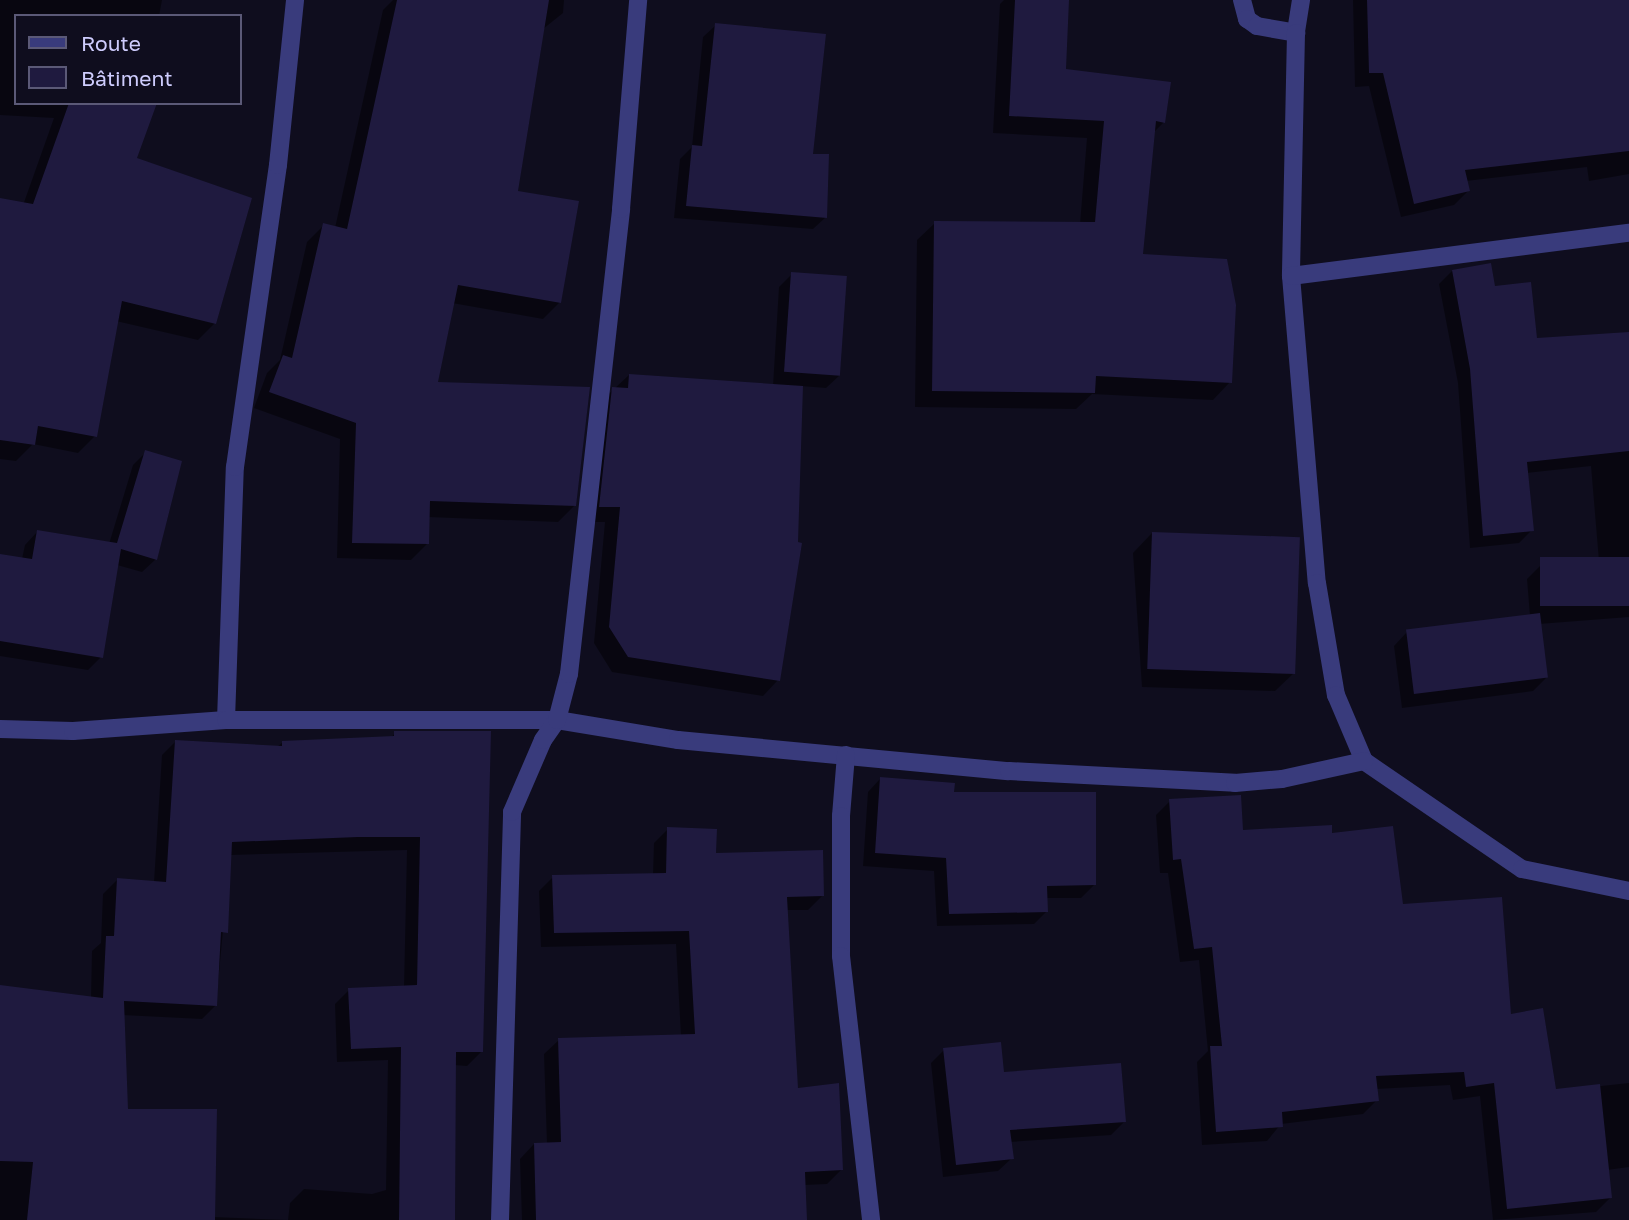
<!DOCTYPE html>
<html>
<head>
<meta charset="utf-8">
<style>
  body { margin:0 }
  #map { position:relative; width:1629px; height:1220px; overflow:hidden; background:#0f0d1e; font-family:"Golos Text",sans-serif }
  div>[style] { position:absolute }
  .shadow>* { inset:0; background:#0007 }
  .building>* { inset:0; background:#1f1a3f; transform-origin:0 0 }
  .minor>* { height:18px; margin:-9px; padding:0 9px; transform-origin:9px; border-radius:9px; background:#393b7c }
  span { translate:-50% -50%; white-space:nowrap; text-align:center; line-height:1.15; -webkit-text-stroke:5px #0f0d1e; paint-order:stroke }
  .legend { position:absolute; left:14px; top:14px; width:228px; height:91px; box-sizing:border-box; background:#0f0d1e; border:2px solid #5b5977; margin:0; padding:9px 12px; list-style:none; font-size:21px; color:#ceccfd }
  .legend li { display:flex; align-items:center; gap:14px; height:35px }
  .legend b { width:35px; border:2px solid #5b5977 }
</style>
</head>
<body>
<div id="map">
  <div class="shadow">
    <i style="clip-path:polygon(0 0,162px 0,159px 16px,16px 16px,16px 103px,155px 103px,135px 159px,215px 323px,198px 340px,116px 321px,95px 436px,78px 453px,33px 444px,16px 461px,0 459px,0 270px,54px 118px,0 115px)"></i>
    <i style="clip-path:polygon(393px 0,564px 0,563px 13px,543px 29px,516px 192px,560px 302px,543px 319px,452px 303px,435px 383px,575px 505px,558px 522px,428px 517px,427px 544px,411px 560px,337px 558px,340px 439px,254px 408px,267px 373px,280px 360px,307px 242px,324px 225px,335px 228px,383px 10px)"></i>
    <i style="clip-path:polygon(1004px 0,1068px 0,1064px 70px,1164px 122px,1153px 133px,1141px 256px,1230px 382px,1213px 400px,1092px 394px,1076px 409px,915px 407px,917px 240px,935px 223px,1080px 224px,1087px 138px,993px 133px,1000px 4px)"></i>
    <i style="clip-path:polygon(1353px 0,1629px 0,1629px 174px,1589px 181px,1587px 167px,1466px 181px,1468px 191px,1454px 205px,1401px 217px,1369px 86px,1355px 87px)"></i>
    <i style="clip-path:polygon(716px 25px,826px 217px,813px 229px,674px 218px,680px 159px,692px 147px,703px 37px)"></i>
    <i style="clip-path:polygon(1452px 271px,1494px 288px,1536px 340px,1629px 333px,1629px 617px,1539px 624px,1546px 678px,1533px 691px,1402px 708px,1394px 646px,1407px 632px,1530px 616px,1527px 579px,1540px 566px,1599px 561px,1591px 466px,1526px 473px,1532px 530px,1519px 543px,1470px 548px,1458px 383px,1439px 284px)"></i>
    <i style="clip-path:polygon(792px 274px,840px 375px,826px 388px,801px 386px,778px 680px,763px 696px,612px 672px,594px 643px,605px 522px,584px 522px,597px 405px,629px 375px,773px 386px,779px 287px)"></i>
    <i style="clip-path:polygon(146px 452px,156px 559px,142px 572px,117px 565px,101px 657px,88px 670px,0 656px,0 556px,22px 559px,25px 545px,38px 531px,109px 544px,133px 465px)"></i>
    <i style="clip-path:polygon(1152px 533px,1295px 672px,1275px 691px,1142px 687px,1133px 553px)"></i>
    <i style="clip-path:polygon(evenodd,395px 733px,481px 1052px,467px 1066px,454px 1065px,453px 1220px,0 1220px,0 1002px,91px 998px,92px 951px,101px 943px,103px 894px,117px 880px,154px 882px,162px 755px,176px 741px,277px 747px,283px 742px,391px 738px,395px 733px,407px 850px,404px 988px,349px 990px,335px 1004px,337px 1062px,388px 1060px,386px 1190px,372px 1194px,304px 1189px,290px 1203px,288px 1220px,213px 1217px,127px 1110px,122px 1015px,202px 1019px,216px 1005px,230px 855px,407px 850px)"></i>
    <i style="clip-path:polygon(880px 779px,952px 793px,1094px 885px,1081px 898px,1046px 898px,1047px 911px,1034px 924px,937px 926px,934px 871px,863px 866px,868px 792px)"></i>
    <i style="clip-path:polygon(1170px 801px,1241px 832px,1330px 835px,1509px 1016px,1555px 1091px,1629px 1083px,1629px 1167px,1607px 1170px,1610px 1198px,1596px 1212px,1493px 1220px,1480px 1096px,1453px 1100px,1450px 1085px,1376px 1089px,1377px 1100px,1363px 1114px,1281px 1124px,1267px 1141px,1202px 1145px,1197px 1062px,1208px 1051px,1199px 960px,1180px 962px,1168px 873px,1160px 873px,1156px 815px)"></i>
    <i style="clip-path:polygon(668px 829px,714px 855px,822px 896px,808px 910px,786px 910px,796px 1090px,842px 1169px,827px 1184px,804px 1185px,805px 1220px,522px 1220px,520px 1159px,534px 1144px,547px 1144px,544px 1054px,559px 1040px,681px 1036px,676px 944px,541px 947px,539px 891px,553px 877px,653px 875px,654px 843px)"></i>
    <i style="clip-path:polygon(944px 1050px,1003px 1074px,1124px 1122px,1111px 1135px,1010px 1142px,1012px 1158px,998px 1171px,943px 1177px,931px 1063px)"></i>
  </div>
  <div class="building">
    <i style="clip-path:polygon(397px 0,549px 0,518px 191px,579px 201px,561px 303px,458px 285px,438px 382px,590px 387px,576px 506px,430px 501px,429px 544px,352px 543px,356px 423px,269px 392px,283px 355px,292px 358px,323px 223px,347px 229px)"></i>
    <i style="clip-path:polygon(1015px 0,1069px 0,1066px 69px,1171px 82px,1165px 123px,1156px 121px,1143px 254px,1227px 259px,1236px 305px,1232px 383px,1096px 376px,1095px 393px,932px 391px,934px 221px,1095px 222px,1104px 121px,1009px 116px)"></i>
    <i style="clip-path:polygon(1367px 0,1629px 0,1629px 151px,1465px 170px,1470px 191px,1414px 204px,1383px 73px,1369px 73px)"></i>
    <i style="clip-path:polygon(715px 23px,826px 34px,813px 154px,829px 154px,827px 218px,686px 206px,692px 145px,702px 146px)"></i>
    <i style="clip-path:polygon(69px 103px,157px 103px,137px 158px,252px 198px,216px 324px,122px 301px,97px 437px,38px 426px,35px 445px,0 440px,0 198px,33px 204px)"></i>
    <i style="clip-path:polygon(1491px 263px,1495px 286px,1531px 282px,1537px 338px,1629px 332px,1629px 451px,1527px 462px,1534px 531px,1483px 536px,1470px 369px,1452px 270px)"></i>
    <i style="left:791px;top:272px;width:56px;height:100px;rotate:4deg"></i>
    <i style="clip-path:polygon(629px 374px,803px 386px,798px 542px,802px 543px,780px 681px,628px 657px,609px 627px,620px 507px,599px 507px,612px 387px,628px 388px)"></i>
    <i style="clip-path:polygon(145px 450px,182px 461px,157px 560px,121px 549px,103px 658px,0 641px,0 554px,32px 559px,37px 530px,117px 543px)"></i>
    <i style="left:1152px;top:532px;width:148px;height:137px;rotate:2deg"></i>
    <i style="left:1629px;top:557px;width:49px;height:89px;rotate:90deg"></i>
    <i style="left:1540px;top:613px;width:65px;height:135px;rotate:83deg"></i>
    <i style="clip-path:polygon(394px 731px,491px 731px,483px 1052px,456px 1052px,455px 1220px,399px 1220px,401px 1047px,351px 1049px,348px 988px,417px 985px,420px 837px,358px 837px,232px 842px,228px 933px,221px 932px,217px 1006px,124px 1001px,128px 1109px,217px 1109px,215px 1220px,27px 1220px,33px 1162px,0 1161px,0 985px,103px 998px,106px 936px,114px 936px,117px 878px,166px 882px,175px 740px,282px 746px,282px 741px,394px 736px)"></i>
    <i style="clip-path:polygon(880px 777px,955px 783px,954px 792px,1096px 792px,1096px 885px,1047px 886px,1048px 912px,949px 914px,946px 858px,875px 853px)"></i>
    <i style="clip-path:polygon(1241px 795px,1243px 830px,1332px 825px,1332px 833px,1393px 826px,1403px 904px,1502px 897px,1511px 1014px,1543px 1008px,1556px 1089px,1600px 1084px,1612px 1198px,1507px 1209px,1494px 1083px,1466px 1087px,1464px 1072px,1376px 1076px,1379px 1101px,1282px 1112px,1283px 1127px,1216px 1132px,1210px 1046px,1222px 1046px,1212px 947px,1194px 949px,1181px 859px,1173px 860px,1169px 799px)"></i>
    <i style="clip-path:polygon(667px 827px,717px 829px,716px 853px,823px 850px,824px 896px,787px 897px,798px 1088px,839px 1083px,843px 1170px,805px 1172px,807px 1220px,536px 1220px,534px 1143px,561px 1142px,558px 1038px,695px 1034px,689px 931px,554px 933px,552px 875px,666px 873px)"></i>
    <i style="clip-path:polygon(1001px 1042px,1004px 1072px,1121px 1063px,1126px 1122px,1010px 1130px,1014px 1159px,956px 1165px,943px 1048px)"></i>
  </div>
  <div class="minor">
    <i style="left:1242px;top:0;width:20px;rotate:75deg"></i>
    <i style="left:1247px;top:19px;width:12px;rotate:35deg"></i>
    <i style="left:1257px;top:26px;width:40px;rotate:10deg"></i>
    <i style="left:1301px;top:0;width:33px;rotate:99deg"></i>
    <i style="left:1296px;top:33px;width:243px;rotate:91.2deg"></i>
    <i style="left:1291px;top:276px;width:308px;rotate:85.2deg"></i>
    <i style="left:1317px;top:583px;width:114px;rotate:80.4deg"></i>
    <i style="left:1336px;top:695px;width:72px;rotate:67deg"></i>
    <i style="left:1364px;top:761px;width:191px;rotate:34.4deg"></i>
    <i style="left:1522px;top:869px;width:109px;rotate:11.6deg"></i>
    <i style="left:1291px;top:276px;width:341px;rotate:-7.3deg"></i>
    <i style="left:226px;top:720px;width:253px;rotate:-88deg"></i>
    <i style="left:235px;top:467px;width:305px;rotate:-81.9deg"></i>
    <i style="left:278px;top:165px;width:166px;rotate:-84.1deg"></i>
    <i style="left:0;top:729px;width:73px;rotate:1.6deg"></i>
    <i style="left:73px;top:731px;width:153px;rotate:-4.1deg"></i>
    <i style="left:226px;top:720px;width:331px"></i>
    <i style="left:557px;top:720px;width:123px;rotate:9.4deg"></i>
    <i style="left:678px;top:740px;width:332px;rotate:5.4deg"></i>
    <i style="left:1009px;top:771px;width:226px;rotate:3deg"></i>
    <i style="left:1235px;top:783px;width:47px;rotate:-4.9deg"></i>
    <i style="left:1282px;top:779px;width:84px;rotate:-12.4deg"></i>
    <i style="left:846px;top:755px;width:61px;rotate:94.7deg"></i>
    <i style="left:841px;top:816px;width:140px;rotate:90deg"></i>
    <i style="left:841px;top:956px;width:266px;rotate:83.5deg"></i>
    <i style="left:500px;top:1220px;width:408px;rotate:-88.3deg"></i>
    <i style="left:512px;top:812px;width:78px;rotate:-66.7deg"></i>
    <i style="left:543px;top:740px;width:24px;rotate:-55deg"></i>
    <i style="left:557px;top:720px;width:48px;rotate:-75.4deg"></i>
    <i style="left:569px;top:674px;width:468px;rotate:-83.6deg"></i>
    <i style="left:621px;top:209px;width:210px;rotate:-85.3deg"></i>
  </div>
  <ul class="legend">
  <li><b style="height:9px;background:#393b7c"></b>Route</li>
  <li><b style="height:19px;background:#1f1a3f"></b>Bâtiment</li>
  </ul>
</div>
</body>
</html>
